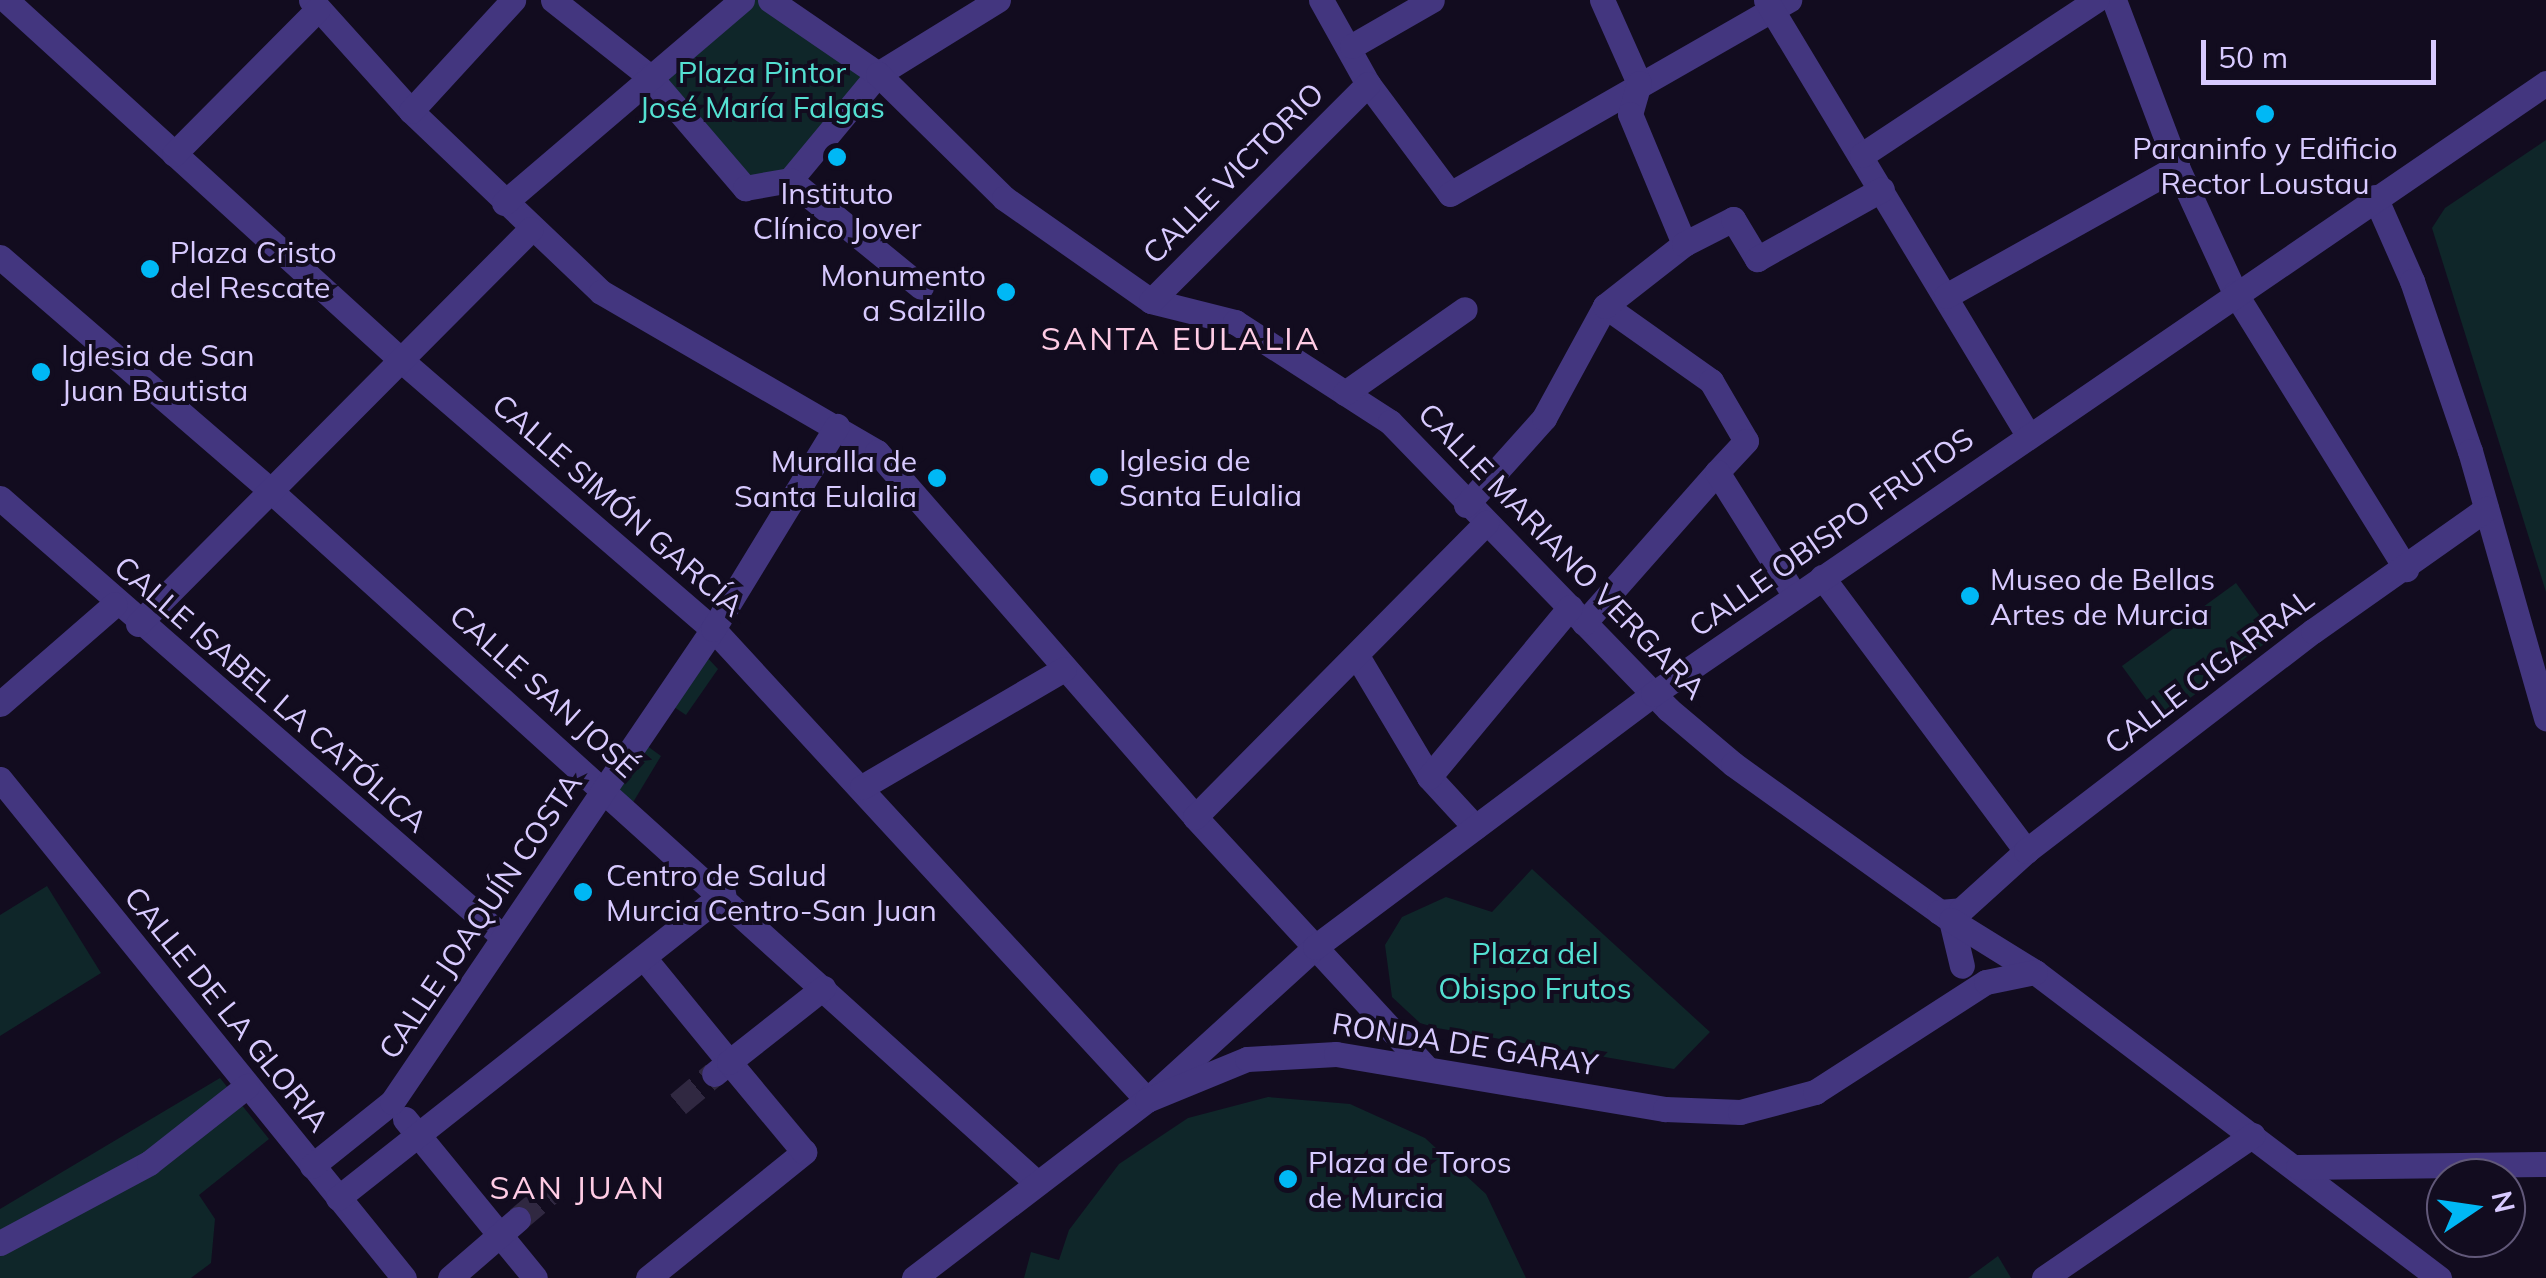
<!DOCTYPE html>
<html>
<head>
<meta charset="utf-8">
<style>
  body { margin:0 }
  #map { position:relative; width:2546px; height:1278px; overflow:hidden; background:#120c1f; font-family:Mulish,sans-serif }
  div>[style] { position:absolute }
  .green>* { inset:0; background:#0f2629; transform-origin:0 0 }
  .minor-tunnel>* { height:25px; margin-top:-12.5px; transform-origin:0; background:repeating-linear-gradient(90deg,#302841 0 25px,transparent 0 37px) }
  .minor>* { height:25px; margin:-12.5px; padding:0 12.5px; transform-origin:12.5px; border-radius:12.5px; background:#43367f }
  .dots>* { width:28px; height:28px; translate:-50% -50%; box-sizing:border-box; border:5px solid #120c1f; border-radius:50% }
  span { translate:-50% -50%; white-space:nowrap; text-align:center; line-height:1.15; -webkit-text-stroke:8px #120c1f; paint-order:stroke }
  .park-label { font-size:30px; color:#54e0d2 }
  .poi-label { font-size:30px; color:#d8caff }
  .left { translate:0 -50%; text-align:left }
  .right { translate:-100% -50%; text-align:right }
  .street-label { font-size:30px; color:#d8caff }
  .neighbourhood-label { font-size:32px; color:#ffcce5; letter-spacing:2.5px }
  .north { position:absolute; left:2426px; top:1158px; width:100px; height:100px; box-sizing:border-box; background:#120c1f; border:2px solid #615879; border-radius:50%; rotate:77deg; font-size:28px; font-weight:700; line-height:40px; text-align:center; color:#d8caff }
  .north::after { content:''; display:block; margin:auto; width:35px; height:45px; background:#00b8f5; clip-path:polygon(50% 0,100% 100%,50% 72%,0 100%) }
  .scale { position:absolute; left:2201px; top:40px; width:235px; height:45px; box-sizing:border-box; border:5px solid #d8caff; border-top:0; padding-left:12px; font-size:30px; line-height:35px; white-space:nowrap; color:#d8caff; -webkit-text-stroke:8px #120c1f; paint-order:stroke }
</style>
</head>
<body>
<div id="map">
  <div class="green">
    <i style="clip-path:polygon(742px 0,770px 0,878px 74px,790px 180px,745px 188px,649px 76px)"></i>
    <i style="clip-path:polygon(2546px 140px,2546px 592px,2432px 228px,2445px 208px)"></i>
    <i style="left:2236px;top:583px;width:66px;height:141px;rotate:54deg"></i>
    <i style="clip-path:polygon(703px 653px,718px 669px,686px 715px,665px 701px)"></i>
    <i style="clip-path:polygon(639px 740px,661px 756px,632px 804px,613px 788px)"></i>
    <i style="clip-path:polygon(1532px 869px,1710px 1032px,1674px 1069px,1437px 1028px,1420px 1023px,1392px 997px,1385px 945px,1402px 917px,1446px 897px,1492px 912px)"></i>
    <i style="clip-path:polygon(47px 886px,101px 973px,0 1036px,0 915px)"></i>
    <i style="clip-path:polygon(220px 1078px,269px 1139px,199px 1195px,215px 1219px,211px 1263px,191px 1278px,0 1278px,0 1209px)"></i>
    <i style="clip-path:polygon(1268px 1097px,1350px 1104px,1425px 1138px,1486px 1194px,1526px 1278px,1024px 1278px,1031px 1252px,1059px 1260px,1069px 1230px,1119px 1164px,1188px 1118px)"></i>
    <i style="clip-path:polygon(1998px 1256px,2011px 1278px,1968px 1278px)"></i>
  </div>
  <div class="minor-tunnel">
    <i style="left:678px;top:1104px;width:47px;rotate:-39.8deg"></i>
    <i style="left:518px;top:1219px;width:40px;rotate:-40deg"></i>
  </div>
  <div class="minor">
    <i style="left:6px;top:0;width:536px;rotate:42.35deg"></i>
    <i style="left:402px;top:361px;width:411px;rotate:40.8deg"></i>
    <i style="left:713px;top:629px;width:640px;rotate:47.34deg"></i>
    <i style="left:311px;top:0;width:149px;rotate:48deg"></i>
    <i style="left:411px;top:111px;width:262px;rotate:43.6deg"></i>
    <i style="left:601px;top:292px;width:319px;rotate:30.1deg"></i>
    <i style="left:877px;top:452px;width:484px;rotate:48.9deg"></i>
    <i style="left:1195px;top:817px;width:339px;rotate:47.3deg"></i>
    <i style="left:553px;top:0;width:122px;rotate:38.4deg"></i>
    <i style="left:649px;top:76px;width:148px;rotate:49.4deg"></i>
    <i style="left:745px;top:188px;width:46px;rotate:-10.1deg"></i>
    <i style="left:790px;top:180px;width:138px;rotate:-50.3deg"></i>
    <i style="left:878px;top:74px;width:141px;rotate:-31.7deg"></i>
    <i style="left:770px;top:0;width:131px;rotate:34.4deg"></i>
    <i style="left:878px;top:74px;width:177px;rotate:44.5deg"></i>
    <i style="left:1004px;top:198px;width:179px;rotate:35deg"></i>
    <i style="left:1151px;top:301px;width:87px;rotate:14deg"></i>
    <i style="left:1235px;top:322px;width:184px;rotate:32.8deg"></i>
    <i style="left:1390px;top:422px;width:400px;rotate:45.9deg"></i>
    <i style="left:1668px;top:709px;width:85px;rotate:40.2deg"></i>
    <i style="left:1733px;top:764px;width:268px;rotate:35.6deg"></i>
    <i style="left:1951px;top:920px;width:47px;rotate:76.6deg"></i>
    <i style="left:1321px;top:0;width:96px;rotate:60.8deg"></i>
    <i style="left:1368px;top:84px;width:137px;rotate:53.3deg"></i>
    <i style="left:1450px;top:194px;width:391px;rotate:-29.8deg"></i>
    <i style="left:1602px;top:0;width:91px;rotate:66deg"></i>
    <i style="left:1639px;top:83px;width:32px;rotate:106deg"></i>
    <i style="left:1630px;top:114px;width:141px;rotate:67.4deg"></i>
    <i style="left:1766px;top:0;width:508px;rotate:58.94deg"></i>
    <i style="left:2114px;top:0;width:178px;rotate:69.3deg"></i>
    <i style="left:2177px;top:167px;width:139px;rotate:65.3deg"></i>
    <i style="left:2235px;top:293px;width:325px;rotate:58.2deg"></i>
    <i style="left:1352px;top:46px;width:92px;rotate:-29.9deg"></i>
    <i style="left:411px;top:111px;width:151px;rotate:-47.4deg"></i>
    <i style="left:174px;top:154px;width:204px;rotate:-45.2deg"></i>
    <i style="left:1862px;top:155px;width:281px;rotate:-33.5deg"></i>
    <i style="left:790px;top:180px;width:169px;rotate:39.2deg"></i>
    <i style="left:2375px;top:197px;width:92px;rotate:66.2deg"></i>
    <i style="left:2412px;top:281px;width:180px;rotate:71.2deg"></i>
    <i style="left:2470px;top:451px;width:278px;rotate:74.1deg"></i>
    <i style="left:504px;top:203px;width:313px;rotate:-40.5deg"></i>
    <i style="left:0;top:257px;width:359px;rotate:40.8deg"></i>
    <i style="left:272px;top:492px;width:1031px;rotate:42.09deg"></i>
    <i style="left:1946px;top:296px;width:265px;rotate:-29.2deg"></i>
    <i style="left:1151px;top:301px;width:307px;rotate:-45deg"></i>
    <i style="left:1605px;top:306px;width:130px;rotate:35.3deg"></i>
    <i style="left:1711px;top:381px;width:69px;rotate:59.7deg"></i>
    <i style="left:1746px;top:441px;width:42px;rotate:133.1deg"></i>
    <i style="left:1345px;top:393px;width:146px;rotate:-35deg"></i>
    <i style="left:0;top:498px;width:666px;rotate:41.11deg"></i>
    <i style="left:1466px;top:505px;width:117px;rotate:-48.1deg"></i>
    <i style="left:1544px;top:418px;width:128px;rotate:-61.4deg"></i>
    <i style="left:1605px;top:306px;width:100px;rotate:-38.1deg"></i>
    <i style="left:1684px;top:244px;width:55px;rotate:-27deg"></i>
    <i style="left:1733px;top:219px;width:47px;rotate:59deg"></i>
    <i style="left:1757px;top:259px;width:143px;rotate:-29.2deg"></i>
    <i style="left:1822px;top:577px;width:342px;rotate:53.3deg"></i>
    <i style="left:1584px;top:623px;width:201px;rotate:-48.6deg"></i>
    <i style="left:1717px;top:472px;width:146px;rotate:57.8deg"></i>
    <i style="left:138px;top:624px;width:557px;rotate:-45.15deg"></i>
    <i style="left:1357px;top:656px;width:141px;rotate:59.2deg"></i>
    <i style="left:1429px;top:777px;width:68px;rotate:47.4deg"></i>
    <i style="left:0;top:704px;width:152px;rotate:-41deg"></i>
    <i style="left:1429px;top:777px;width:221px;rotate:-50.3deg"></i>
    <i style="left:0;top:779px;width:642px;rotate:51.01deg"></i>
    <i style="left:862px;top:787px;width:234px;rotate:-30.3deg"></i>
    <i style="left:1195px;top:817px;width:414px;rotate:-45.3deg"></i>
    <i style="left:1939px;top:912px;width:22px;rotate:-5deg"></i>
    <i style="left:1961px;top:910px;width:88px;rotate:-42.2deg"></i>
    <i style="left:2026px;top:851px;width:362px;rotate:-37.5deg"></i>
    <i style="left:2313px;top:631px;width:212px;rotate:-35.2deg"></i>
    <i style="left:1951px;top:920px;width:99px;rotate:31.8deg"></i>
    <i style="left:2035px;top:972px;width:507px;rotate:37.14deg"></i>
    <i style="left:644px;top:958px;width:134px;rotate:50.7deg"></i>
    <i style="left:729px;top:1062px;width:19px;rotate:141deg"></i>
    <i style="left:1147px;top:1100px;width:227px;rotate:-42.3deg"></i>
    <i style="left:1315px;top:947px;width:422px;rotate:-36.8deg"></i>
    <i style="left:1653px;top:694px;width:1082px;rotate:-34.38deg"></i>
    <i style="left:405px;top:1119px;width:205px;rotate:50.7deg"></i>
    <i style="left:312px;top:1166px;width:102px;rotate:-38.7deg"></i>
    <i style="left:392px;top:1102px;width:572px;rotate:-55.84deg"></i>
    <i style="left:713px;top:629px;width:238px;rotate:-58.6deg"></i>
    <i style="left:2298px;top:1167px;width:248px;rotate:-0.7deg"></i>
    <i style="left:338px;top:1198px;width:491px;rotate:-38.3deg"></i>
    <i style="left:0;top:1243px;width:169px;rotate:-28.2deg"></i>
    <i style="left:149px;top:1163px;width:125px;rotate:-38.2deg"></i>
    <i style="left:450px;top:1278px;width:90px;rotate:-40.9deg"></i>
    <i style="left:648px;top:1278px;width:201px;rotate:-38.9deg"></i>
    <i style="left:804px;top:1152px;width:117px;rotate:-129.8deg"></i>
    <i style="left:729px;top:1062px;width:120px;rotate:-38.2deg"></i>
    <i style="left:914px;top:1278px;width:293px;rotate:-37.4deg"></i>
    <i style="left:1147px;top:1100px;width:108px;rotate:-22.3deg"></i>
    <i style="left:1247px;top:1059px;width:89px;rotate:-3.2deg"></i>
    <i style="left:1336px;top:1054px;width:334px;rotate:9.5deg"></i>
    <i style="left:1665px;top:1109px;width:75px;rotate:2.3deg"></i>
    <i style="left:1740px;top:1112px;width:78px;rotate:-14.9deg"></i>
    <i style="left:1815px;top:1092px;width:203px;rotate:-32.8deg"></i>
    <i style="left:1986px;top:982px;width:50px;rotate:-11.5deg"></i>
    <i style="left:2044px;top:1278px;width:253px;rotate:-34.4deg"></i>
  </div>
  <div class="dots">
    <i style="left:2265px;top:114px;background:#00b8f5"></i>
    <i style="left:837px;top:157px;background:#00b8f5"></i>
    <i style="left:150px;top:269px;background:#00b8f5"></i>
    <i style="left:1006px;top:292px;background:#00b8f5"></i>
    <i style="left:41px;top:372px;background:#00b8f5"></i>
    <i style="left:1099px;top:477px;background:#00b8f5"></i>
    <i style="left:937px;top:478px;background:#00b8f5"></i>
    <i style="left:1970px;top:596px;background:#00b8f5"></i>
    <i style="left:583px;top:892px;background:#00b8f5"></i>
    <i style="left:1288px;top:1179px;background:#00b8f5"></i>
  </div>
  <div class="park-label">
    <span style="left:762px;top:89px">Plaza Pintor<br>José María Falgas</span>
    <span style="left:1535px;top:970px">Plaza del<br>Obispo Frutos</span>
  </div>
  <div class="poi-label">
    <span style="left:2265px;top:165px">Paraninfo y Edificio<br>Rector Loustau</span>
    <span style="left:837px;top:210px">Instituto<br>Clínico Jover</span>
    <span class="left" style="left:170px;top:269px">Plaza Cristo<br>del Rescate</span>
    <span class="right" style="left:986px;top:292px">Monumento<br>a Salzillo</span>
    <span class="left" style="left:61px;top:372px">Iglesia de San<br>Juan Bautista</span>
    <span class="left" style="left:1119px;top:477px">Iglesia de<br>Santa Eulalia</span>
    <span class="right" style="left:917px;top:478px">Muralla de<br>Santa Eulalia</span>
    <span class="left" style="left:1990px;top:596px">Museo de Bellas<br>Artes de Murcia</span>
    <span class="left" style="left:606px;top:892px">Centro de Salud<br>Murcia Centro-San Juan</span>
    <span class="left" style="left:1308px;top:1179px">Plaza de Toros<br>de Murcia</span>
  </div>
  <div class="street-label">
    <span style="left:1233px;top:173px;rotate:-45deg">CALLE VICTORIO</span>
    <span style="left:618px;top:505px;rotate:41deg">CALLE SIMÓN GARCÍA</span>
    <span style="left:1831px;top:532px;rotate:-35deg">CALLE OBISPO FRUTOS</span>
    <span style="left:1562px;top:551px;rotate:46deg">CALLE MARIANO VERGARA</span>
    <span style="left:2209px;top:671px;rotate:-37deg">CALLE CIGARRAL</span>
    <span style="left:544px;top:691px;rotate:42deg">CALLE SAN JOSÉ</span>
    <span style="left:271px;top:694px;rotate:41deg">CALLE ISABEL LA CATÓLICA</span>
    <span style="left:480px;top:916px;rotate:-56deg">CALLE JOAQUÍN COSTA</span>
    <span style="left:227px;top:1009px;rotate:51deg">CALLE DE LA GLORIA</span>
    <span style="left:1465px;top:1044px;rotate:9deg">RONDA DE GARAY</span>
  </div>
  <div class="neighbourhood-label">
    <span style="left:1181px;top:338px">SANTA EULALIA</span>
    <span style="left:578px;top:1187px">SAN JUAN</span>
  </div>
  <div class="north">N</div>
  <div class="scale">50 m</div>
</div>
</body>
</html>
